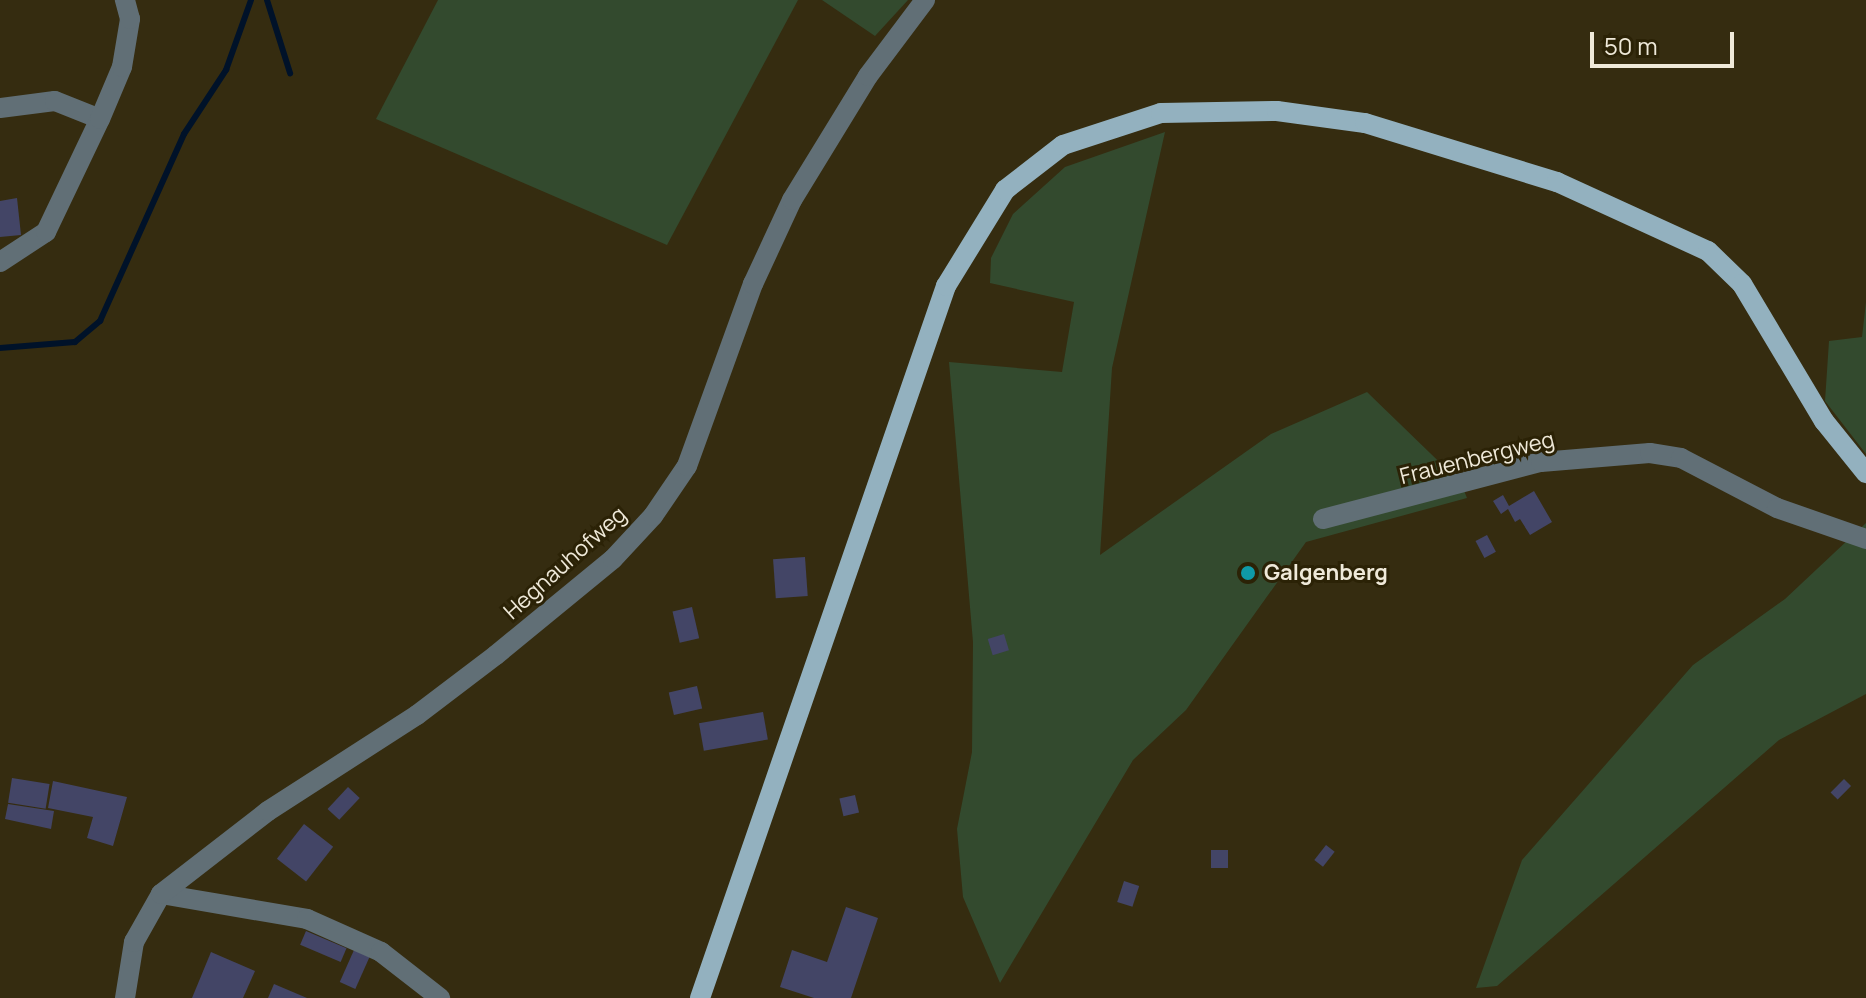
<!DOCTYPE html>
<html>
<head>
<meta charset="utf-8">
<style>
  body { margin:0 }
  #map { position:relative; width:1866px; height:998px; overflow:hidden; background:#352c10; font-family:Manrope,sans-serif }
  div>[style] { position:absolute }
  .green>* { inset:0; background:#334a2e }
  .stream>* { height:6px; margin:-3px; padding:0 3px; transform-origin:3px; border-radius:3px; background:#001229 }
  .building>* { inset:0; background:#434566; transform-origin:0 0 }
  .minor>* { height:20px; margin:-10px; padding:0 10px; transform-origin:10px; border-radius:10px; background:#616f76 }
  .major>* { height:20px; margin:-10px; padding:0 10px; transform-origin:10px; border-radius:10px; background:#93b1bf }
  .dots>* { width:22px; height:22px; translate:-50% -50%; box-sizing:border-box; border:4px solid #2b2206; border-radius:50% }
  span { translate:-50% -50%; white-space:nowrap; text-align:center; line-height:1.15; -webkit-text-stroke:6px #2b2206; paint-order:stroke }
  .street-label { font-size:22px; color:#efe9d9 }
  .poi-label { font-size:22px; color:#efe9d9; font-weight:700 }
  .left { translate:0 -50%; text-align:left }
  .scale { position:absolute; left:1590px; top:32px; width:144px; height:36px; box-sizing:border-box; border:4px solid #efe9d9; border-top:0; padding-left:10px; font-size:24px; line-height:28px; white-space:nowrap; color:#efe9d9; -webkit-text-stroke:6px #2b2206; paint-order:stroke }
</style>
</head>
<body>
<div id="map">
  <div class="green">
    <i style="clip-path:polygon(438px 0,798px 0,667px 245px,376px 119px)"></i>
    <i style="clip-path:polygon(822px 0,908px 0,875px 36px)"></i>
    <i style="clip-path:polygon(1165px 132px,1112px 368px,1100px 555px,1271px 434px,1367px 392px,1461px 483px,1467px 498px,1306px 542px,1186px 710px,1133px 760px,1000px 983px,963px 897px,957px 829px,972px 752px,973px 642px,949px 362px,1062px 372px,1074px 302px,990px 283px,991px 258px,1013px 214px,1065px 167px)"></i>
    <i style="clip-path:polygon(1866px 302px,1866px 454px,1825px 401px,1829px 341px,1862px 337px)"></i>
    <i style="clip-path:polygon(1866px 523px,1866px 694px,1779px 740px,1497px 986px,1476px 988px,1522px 860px,1693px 665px,1785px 599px)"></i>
  </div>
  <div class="stream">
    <i style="left:267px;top:0;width:77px;rotate:72.5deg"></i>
    <i style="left:0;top:348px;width:75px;rotate:-4.6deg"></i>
    <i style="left:75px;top:342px;width:33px;rotate:-40deg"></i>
    <i style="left:100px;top:321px;width:205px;rotate:-65.8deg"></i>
    <i style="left:184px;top:134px;width:77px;rotate:-56.7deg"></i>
    <i style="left:226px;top:70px;width:74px;rotate:-70.3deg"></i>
  </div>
  <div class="building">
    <i style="clip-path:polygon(17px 198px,21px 235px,0 237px,0 201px)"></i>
    <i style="clip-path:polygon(1534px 491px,1552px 522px,1530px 535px,1520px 519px,1515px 522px,1508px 509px,1501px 514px,1493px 501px,1503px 495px,1509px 506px)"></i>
    <i style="left:1487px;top:535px;width:19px;height:13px;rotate:62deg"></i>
    <i style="left:805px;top:557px;width:39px;height:32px;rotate:86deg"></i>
    <i style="left:692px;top:607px;width:32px;height:20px;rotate:77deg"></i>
    <i style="left:1004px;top:634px;width:17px;height:17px;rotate:73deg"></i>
    <i style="left:697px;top:686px;width:23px;height:29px;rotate:77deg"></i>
    <i style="left:763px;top:712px;width:28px;height:65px;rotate:80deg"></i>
    <i style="left:12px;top:778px;width:38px;height:25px;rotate:9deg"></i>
    <i style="left:1844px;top:779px;width:10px;height:19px;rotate:45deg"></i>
    <i style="clip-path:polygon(53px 781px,127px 797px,113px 846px,87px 838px,93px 817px,48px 808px)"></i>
    <i style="left:348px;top:787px;width:16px;height:30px;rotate:43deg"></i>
    <i style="left:855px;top:795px;width:18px;height:16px;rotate:77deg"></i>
    <i style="clip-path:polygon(8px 804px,54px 811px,51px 829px,5px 819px)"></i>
    <i style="left:304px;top:824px;width:37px;height:44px;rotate:38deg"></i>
    <i style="left:1326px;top:845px;width:11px;height:19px;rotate:38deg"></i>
    <i style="left:1211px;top:850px;width:17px;height:18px"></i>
    <i style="left:1124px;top:881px;width:16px;height:22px;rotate:18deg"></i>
    <i style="clip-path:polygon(846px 907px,878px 918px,851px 998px,814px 998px,780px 987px,792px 950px,827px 962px)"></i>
    <i style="left:306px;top:931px;width:44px;height:15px;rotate:23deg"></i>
    <i style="left:354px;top:950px;width:17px;height:35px;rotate:24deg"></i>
    <i style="clip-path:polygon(211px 952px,255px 971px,243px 998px,192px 998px)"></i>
    <i style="clip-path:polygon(274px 984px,307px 998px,268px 998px)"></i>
  </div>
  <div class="minor">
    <i style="left:0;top:108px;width:55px;rotate:-7.3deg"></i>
    <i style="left:55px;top:101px;width:48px;rotate:21.8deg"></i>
    <i style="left:0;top:262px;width:55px;rotate:-33.1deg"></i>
    <i style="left:46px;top:232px;width:125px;rotate:-64.5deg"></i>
    <i style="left:100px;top:119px;width:56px;rotate:-67.1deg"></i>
    <i style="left:122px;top:67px;width:49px;rotate:-80.5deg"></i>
    <i style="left:130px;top:19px;width:20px;rotate:-105deg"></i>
    <i style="left:1323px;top:519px;width:225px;rotate:-14.7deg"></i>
    <i style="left:1541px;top:462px;width:109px;rotate:-4.7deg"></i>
    <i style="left:1650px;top:453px;width:31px;rotate:9deg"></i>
    <i style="left:1681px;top:458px;width:108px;rotate:27.5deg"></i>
    <i style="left:1777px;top:508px;width:94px;rotate:19.2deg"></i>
    <i style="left:161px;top:894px;width:148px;rotate:9.7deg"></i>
    <i style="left:307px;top:919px;width:81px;rotate:24deg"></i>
    <i style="left:381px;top:952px;width:75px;rotate:37.9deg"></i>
    <i style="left:125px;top:998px;width:57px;rotate:-80.9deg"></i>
    <i style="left:134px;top:942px;width:55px;rotate:-60.6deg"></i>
    <i style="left:161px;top:894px;width:135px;rotate:-37.8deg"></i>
    <i style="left:268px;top:811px;width:177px;rotate:-32.8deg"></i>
    <i style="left:417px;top:715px;width:99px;rotate:-37.2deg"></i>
    <i style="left:496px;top:655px;width:151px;rotate:-39.4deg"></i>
    <i style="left:613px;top:559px;width:59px;rotate:-47.1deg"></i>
    <i style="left:653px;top:516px;width:60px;rotate:-55.8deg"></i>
    <i style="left:687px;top:466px;width:194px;rotate:-70.1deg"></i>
    <i style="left:753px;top:284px;width:93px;rotate:-65.1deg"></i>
    <i style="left:792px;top:200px;width:145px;rotate:-58.5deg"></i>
    <i style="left:868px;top:76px;width:95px;rotate:-53.1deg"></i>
  </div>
  <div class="major">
    <i style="left:700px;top:998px;width:753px;rotate:-70.94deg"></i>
    <i style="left:946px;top:286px;width:113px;rotate:-58.4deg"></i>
    <i style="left:1005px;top:190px;width:73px;rotate:-37.8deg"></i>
    <i style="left:1063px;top:145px;width:103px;rotate:-18.1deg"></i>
    <i style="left:1161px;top:113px;width:116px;rotate:-1deg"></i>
    <i style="left:1277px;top:111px;width:89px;rotate:7.8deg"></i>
    <i style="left:1365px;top:123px;width:201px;rotate:17.1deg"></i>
    <i style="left:1557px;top:182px;width:166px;rotate:24.6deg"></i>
    <i style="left:1708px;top:251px;width:47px;rotate:44.1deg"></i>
    <i style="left:1742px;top:284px;width:160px;rotate:59.1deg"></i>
    <i style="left:1824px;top:421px;width:67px;rotate:51.1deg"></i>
  </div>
  <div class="dots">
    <i style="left:1248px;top:573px;background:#0f9aa8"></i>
  </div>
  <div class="street-label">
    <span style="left:1477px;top:458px;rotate:-14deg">Frauenbergweg</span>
    <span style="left:565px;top:563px;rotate:-42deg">Hegnauhofweg</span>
  </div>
  <div class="poi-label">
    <span class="left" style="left:1264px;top:573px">Galgenberg</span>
  </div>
  <div class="scale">50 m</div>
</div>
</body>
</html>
